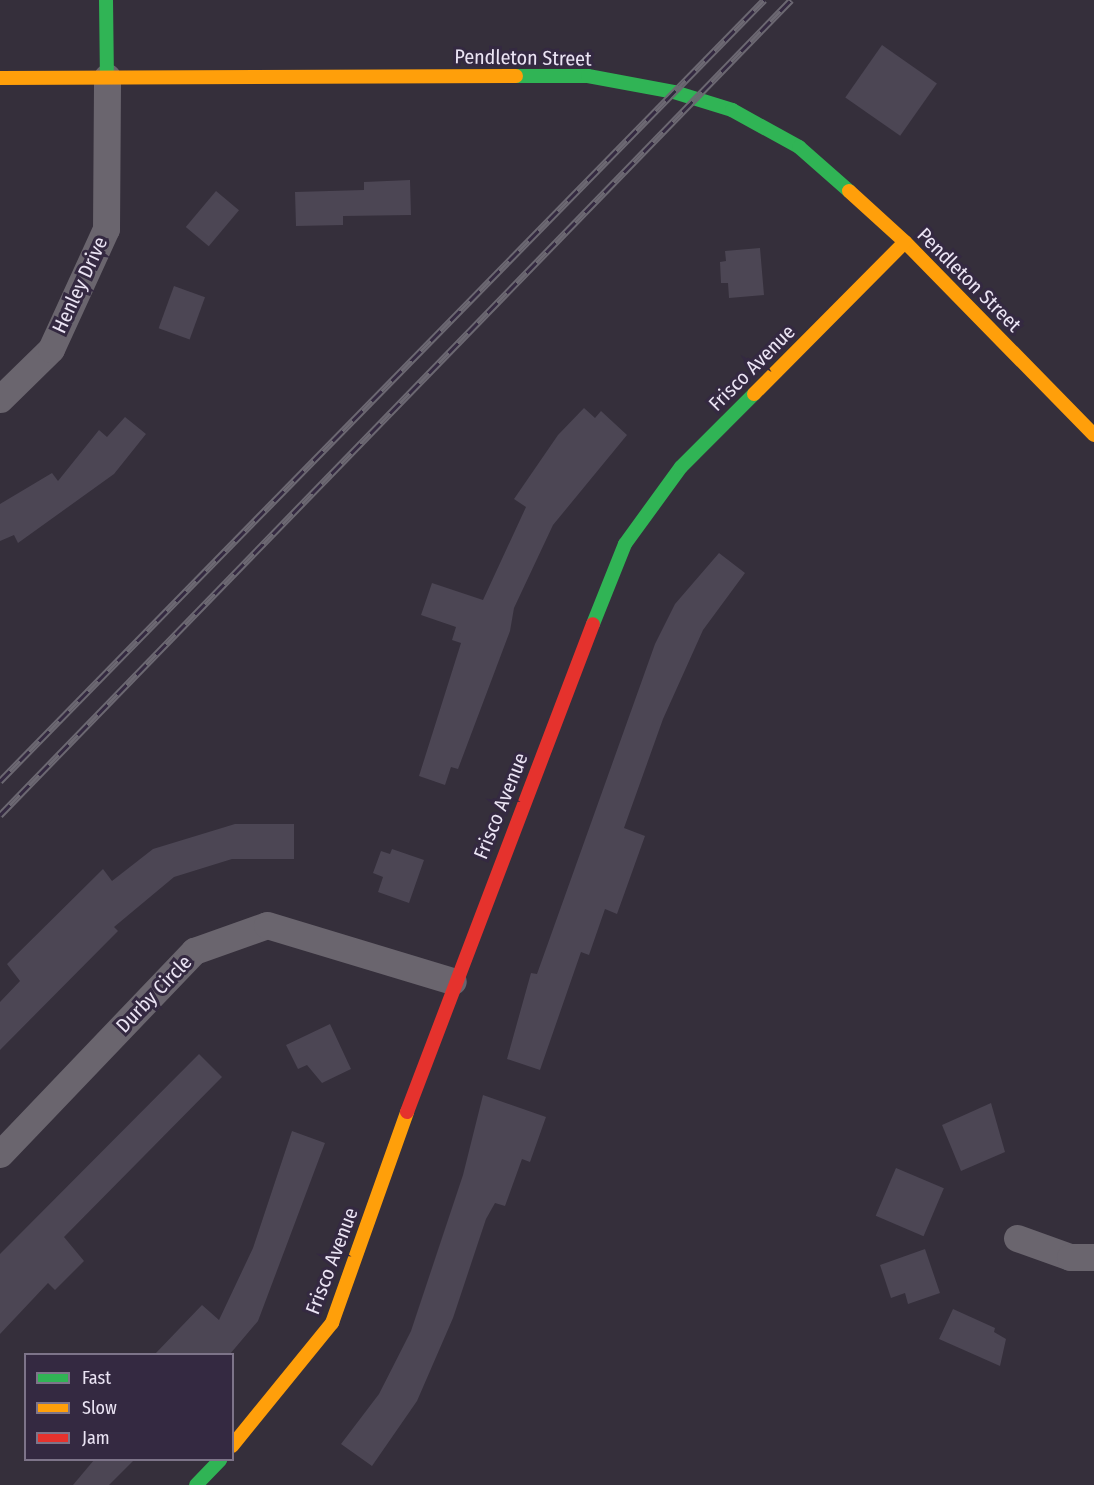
<!DOCTYPE html>
<html>
<head>
<meta charset="utf-8">
<style>
  body { margin:0 }
  #map { position:relative; width:1094px; height:1485px; overflow:hidden; background:#352f3b; font-family:"Fira Sans Condensed",sans-serif }
  div>[style] { position:absolute }
  .building>* { inset:0; background:#4c4654; transform-origin:0 0 }
  .street>* { height:27px; margin:-13.5px; padding:0 13.5px; transform-origin:13.5px; border-radius:13.5px; background:#6a656e }
  .fast>* { height:14px; margin:-7px; padding:0 7px; transform-origin:7px; border-radius:7px; background:#30b455 }
  .slow>* { height:14px; margin:-7px; padding:0 7px; transform-origin:7px; border-radius:7px; background:#ff9f0a }
  .jam>* { height:14px; margin:-7px; padding:0 7px; transform-origin:7px; border-radius:7px; background:#e5322d }
  .rail>* { height:7px; margin-top:-3.5px; transform-origin:0; background:repeating-linear-gradient(90deg,#342941 0 14px,#6c6872 0 28px); box-sizing:border-box; border-block:2px solid #6c6872 }
  span { translate:-50% -50%; white-space:nowrap; text-align:center; line-height:1.15; -webkit-text-stroke:6px #342941; paint-order:stroke }
  .street-label { font-size:20px; color:#ebe4f4 }
  .legend { position:absolute; left:24px; top:1353px; width:210px; height:108px; box-sizing:border-box; background:#342941; border:2px solid #7d7489; margin:0; padding:8px 10px; list-style:none; font-size:18px; color:#ebe4f4 }
  .legend li { display:flex; align-items:center; gap:12px; height:30px }
  .legend b { width:30px; border:2px solid #7d7489 }
</style>
</head>
<body>
<div id="map">
  <div class="building">
    <i style="left:882px;top:45px;width:67px;height:64px;rotate:35deg"></i>
    <i style="clip-path:polygon(410px 180px,411px 215px,343px 216px,343px 225px,296px 226px,295px 192px,364px 190px,364px 182px)"></i>
    <i style="left:216px;top:191px;width:30px;height:47px;rotate:40deg"></i>
    <i style="clip-path:polygon(760px 248px,764px 295px,729px 298px,728px 283px,721px 283px,720px 262px,726px 261px,725px 251px)"></i>
    <i style="left:174px;top:286px;width:33px;height:45px;rotate:20deg"></i>
    <i style="clip-path:polygon(584px 408px,595px 418px,601px 411px,627px 435px,553px 525px,514px 608px,510px 631px,458px 769px,451px 767px,445px 785px,419px 776px,461px 643px,452px 640px,456px 627px,421px 615px,432px 583px,483px 600px,526px 507px,514px 499px,558px 435px)"></i>
    <i style="clip-path:polygon(125px 417px,146px 434px,114px 474px,18px 543px,14px 535px,0 541px,0 504px,52px 473px,58px 481px,99px 430px,107px 437px)"></i>
    <i style="clip-path:polygon(719px 553px,745px 573px,703px 630px,663px 719px,624px 828px,645px 836px,617px 914px,605px 909px,589px 955px,581px 952px,540px 1070px,507px 1059px,531px 973px,537px 974px,655px 644px,675px 604px)"></i>
    <i style="clip-path:polygon(235px 824px,294px 824px,294px 859px,232px 859px,174px 877px,114px 927px,118px 931px,0 1050px,0 1002px,20px 981px,7px 964px,103px 869px,112px 881px,153px 849px)"></i>
    <i style="clip-path:polygon(392px 849px,424px 860px,409px 903px,378px 892px,383px 877px,373px 873px,381px 851px,390px 854px)"></i>
    <i style="clip-path:polygon(330px 1024px,351px 1069px,322px 1083px,307px 1065px,298px 1069px,286px 1045px)"></i>
    <i style="clip-path:polygon(199px 1054px,222px 1077px,64px 1237px,84px 1261px,55px 1290px,48px 1283px,0 1334px,0 1254px)"></i>
    <i style="clip-path:polygon(483px 1095px,546px 1117px,530px 1162px,522px 1159px,505px 1206px,495px 1203px,486px 1219px,453px 1318px,417px 1401px,372px 1466px,341px 1444px,379px 1394px,411px 1331px,463px 1175px)"></i>
    <i style="clip-path:polygon(991px 1103px,1005px 1152px,961px 1171px,942px 1125px)"></i>
    <i style="clip-path:polygon(292px 1131px,325px 1143px,258px 1321px,230px 1354px,155px 1354px,202px 1305px,219px 1320px,253px 1248px)"></i>
    <i style="left:896px;top:1168px;width:52px;height:52px;rotate:23deg"></i>
    <i style="clip-path:polygon(925px 1249px,940px 1293px,908px 1304px,905px 1293px,891px 1298px,880px 1265px)"></i>
    <i style="clip-path:polygon(953px 1309px,995px 1328px,994px 1332px,1006px 1339px,1000px 1366px,939px 1339px)"></i>
    <i style="clip-path:polygon(94px 1460px,134px 1460px,109px 1485px,73px 1485px)"></i>
  </div>
  <div class="street">
    <i style="left:0;top:399px;width:71px;rotate:-44.4deg"></i>
    <i style="left:51px;top:349px;width:132px;rotate:-65.4deg"></i>
    <i style="left:106px;top:229px;width:152px;rotate:-89.6deg"></i>
    <i style="left:0;top:1154px;width:281px;rotate:-46.3deg"></i>
    <i style="left:194px;top:951px;width:77px;rotate:-19.6deg"></i>
    <i style="left:267px;top:925px;width:194px;rotate:16.8deg"></i>
    <i style="left:1017px;top:1238px;width:56px;rotate:19.7deg"></i>
    <i style="left:1070px;top:1257px;width:24px"></i>
  </div>
  <div class="fast">
    <i style="left:106px;top:0;width:77px;rotate:89.3deg"></i>
    <i style="left:516px;top:76px;width:72px"></i>
    <i style="left:588px;top:76px;width:87px;rotate:10.5deg"></i>
    <i style="left:674px;top:92px;width:61px;rotate:17.2deg"></i>
    <i style="left:732px;top:110px;width:77px;rotate:28.9deg"></i>
    <i style="left:799px;top:147px;width:67px;rotate:41.3deg"></i>
    <i style="left:593px;top:624px;width:86px;rotate:-68.2deg"></i>
    <i style="left:625px;top:544px;width:95px;rotate:-54deg"></i>
    <i style="left:681px;top:467px;width:103px;rotate:-45deg"></i>
    <i style="left:196px;top:1485px;width:35px;rotate:-46deg"></i>
  </div>
  <div class="slow">
    <i style="left:0;top:78px;width:516px;rotate:-0.22deg"></i>
    <i style="left:849px;top:191px;width:76px;rotate:42.3deg"></i>
    <i style="left:905px;top:242px;width:270px;rotate:45.6deg"></i>
    <i style="left:754px;top:394px;width:214px;rotate:-45.2deg"></i>
    <i style="left:232px;top:1446px;width:159px;rotate:-50.9deg"></i>
    <i style="left:332px;top:1323px;width:224px;rotate:-70.4deg"></i>
  </div>
  <div class="jam">
    <i style="left:407px;top:1112px;width:522px;rotate:-69.14deg"></i>
  </div>
  <div class="rail">
    <i style="left:0;top:781px;width:1093px;rotate:-45.63deg"></i>
    <i style="left:0;top:815px;width:1136px;rotate:-45.86deg"></i>
  </div>
  <div class="street-label">
    <span style="left:523px;top:58px;rotate:1deg">Pendleton Street</span>
    <span style="left:969px;top:280px;rotate:45deg">Pendleton Street</span>
    <span style="left:80px;top:285px;rotate:-65deg">Henley Drive</span>
    <span style="left:752px;top:368px;rotate:-45deg">Frisco Avenue</span>
    <span style="left:501px;top:806px;rotate:-68deg">Frisco Avenue</span>
    <span style="left:154px;top:994px;rotate:-46deg">Durby Circle</span>
    <span style="left:332px;top:1261px;rotate:-69deg">Frisco Avenue</span>
  </div>
  <ul class="legend">
  <li><b style="height:8px;background:#30b455"></b>Fast</li>
  <li><b style="height:8px;background:#ff9f0a"></b>Slow</li>
  <li><b style="height:8px;background:#e5322d"></b>Jam</li>
  </ul>
</div>
</body>
</html>
